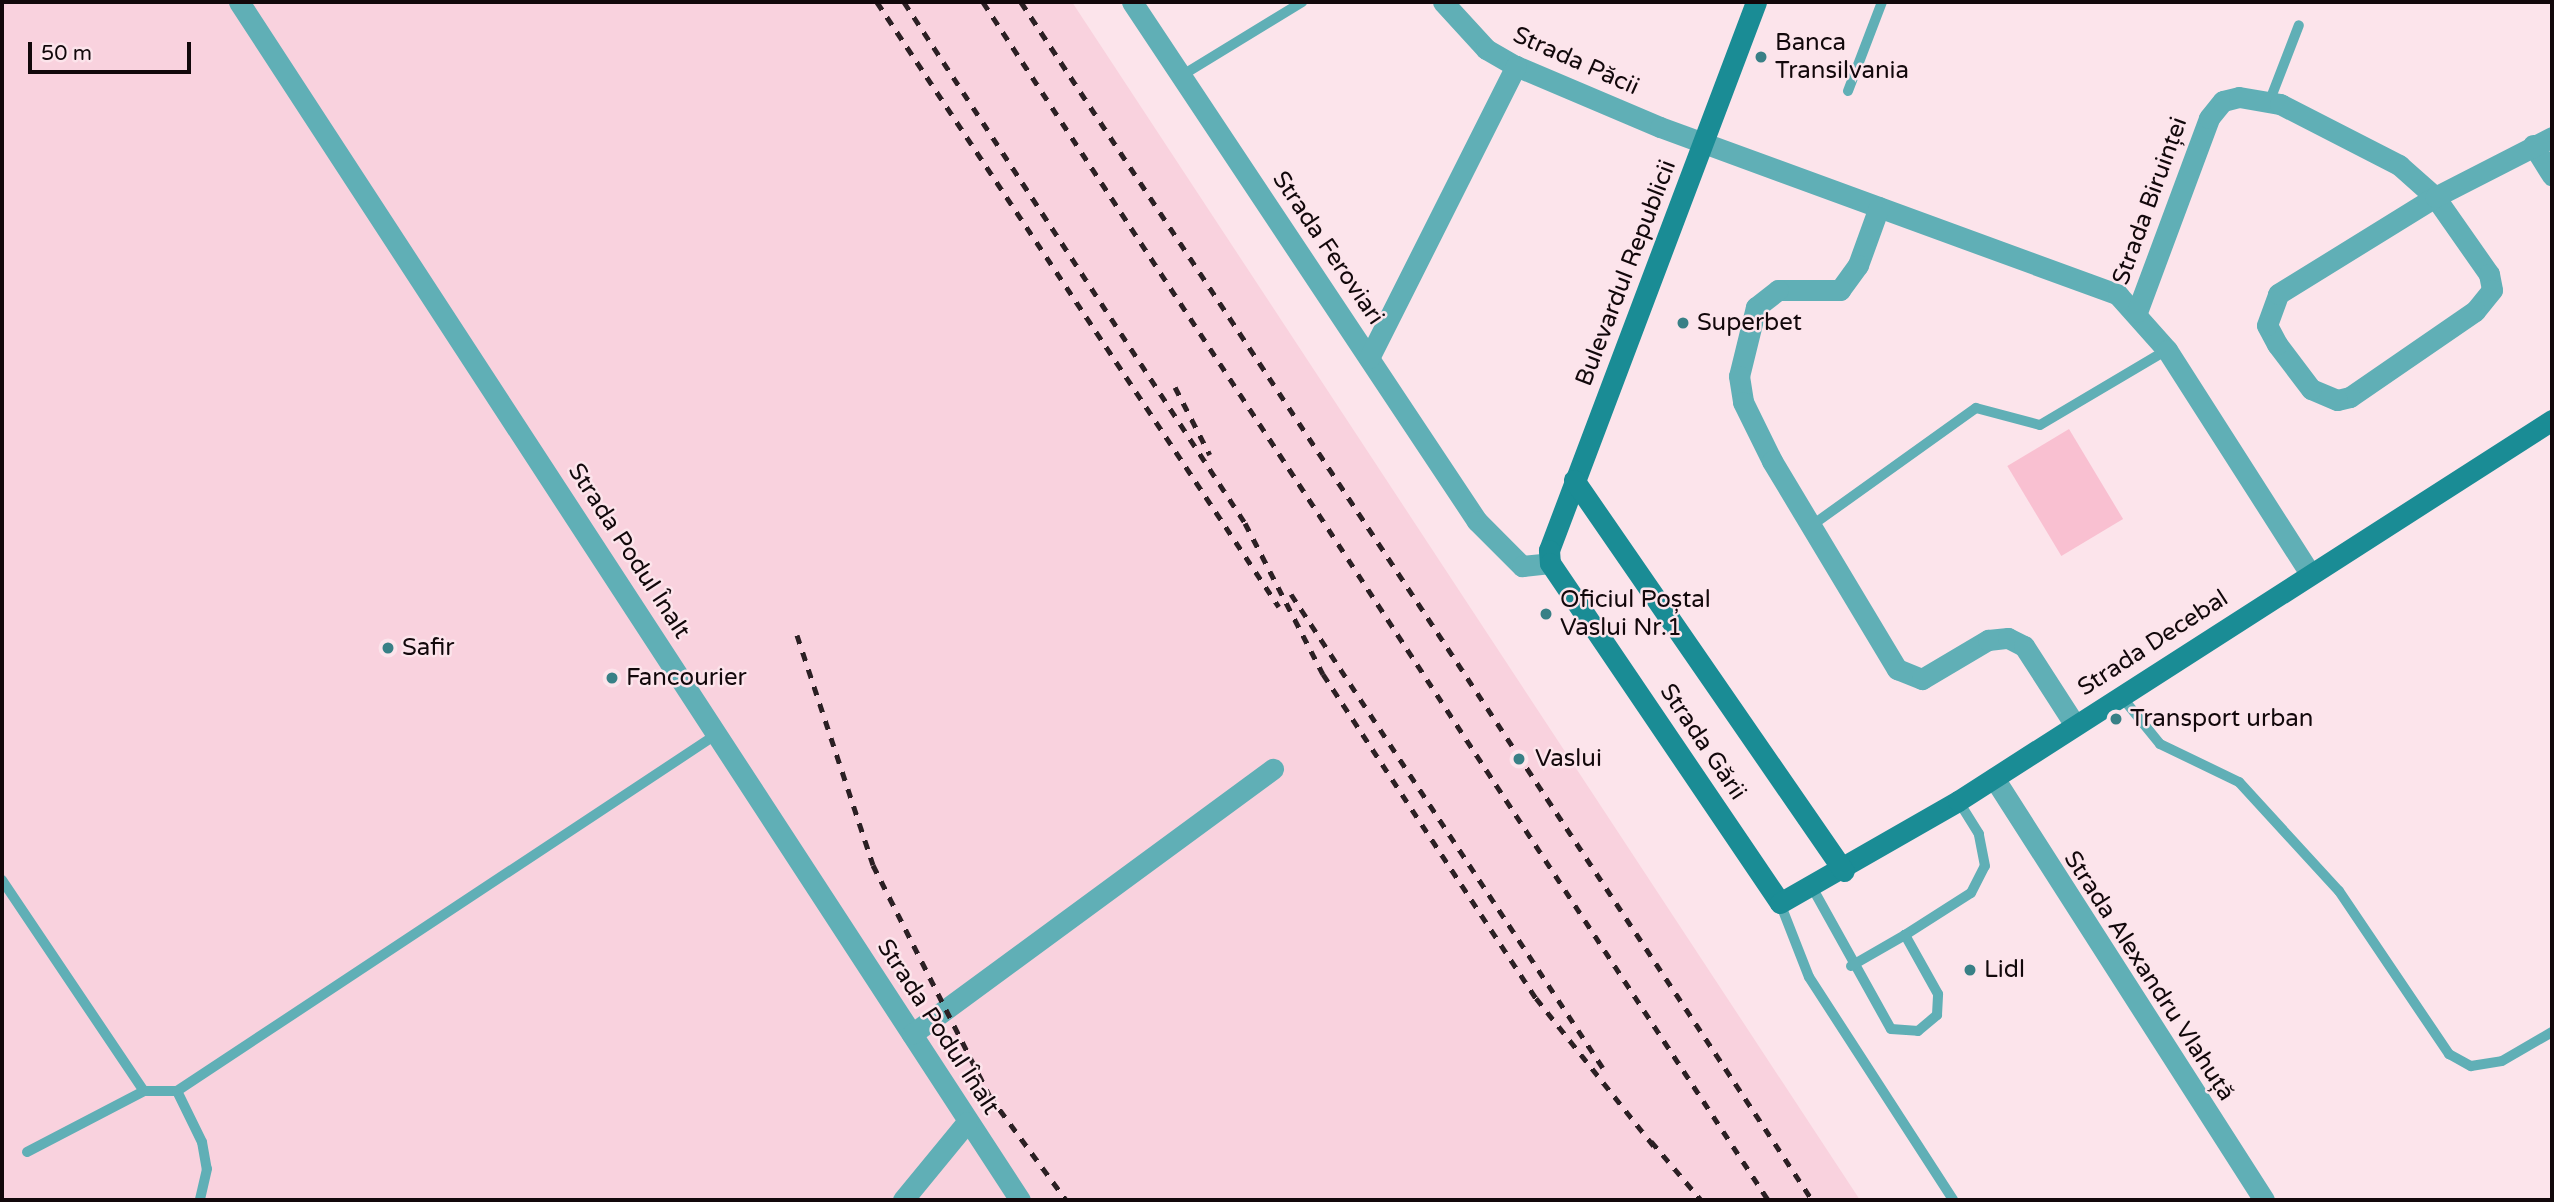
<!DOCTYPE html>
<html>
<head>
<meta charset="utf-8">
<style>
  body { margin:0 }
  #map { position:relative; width:2554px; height:1202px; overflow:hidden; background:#fce4eb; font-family:"Varela Round",sans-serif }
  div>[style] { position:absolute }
  .built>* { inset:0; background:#f9d2de }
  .green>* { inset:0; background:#f9c0d1; transform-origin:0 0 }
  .lane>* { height:10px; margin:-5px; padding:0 5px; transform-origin:5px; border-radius:5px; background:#60afb6 }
  .street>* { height:21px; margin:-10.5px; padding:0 10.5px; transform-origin:10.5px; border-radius:10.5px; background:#60afb6 }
  .secondary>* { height:21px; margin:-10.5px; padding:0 10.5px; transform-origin:10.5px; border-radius:10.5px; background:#1a8c95 }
  .rail>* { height:5px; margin-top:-2.5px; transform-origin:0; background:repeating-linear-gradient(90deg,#2c2024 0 9px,transparent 0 18px) }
  .dots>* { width:19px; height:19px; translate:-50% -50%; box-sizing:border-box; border:4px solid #fce4eb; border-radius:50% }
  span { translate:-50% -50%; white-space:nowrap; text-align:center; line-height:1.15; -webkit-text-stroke:5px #fce4eb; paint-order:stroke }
  .poi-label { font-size:24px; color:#12080b }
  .left { translate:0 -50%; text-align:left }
  .street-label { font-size:24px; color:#12080b }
  .frame { position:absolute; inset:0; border:4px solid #12080b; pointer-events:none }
  .scale { position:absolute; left:28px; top:42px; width:163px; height:32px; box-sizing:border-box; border:4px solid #12080b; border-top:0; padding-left:9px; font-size:21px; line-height:24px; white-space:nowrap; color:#12080b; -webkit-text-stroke:5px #fce4eb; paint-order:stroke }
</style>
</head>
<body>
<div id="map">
  <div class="built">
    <i style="clip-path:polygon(2px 2px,1072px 2px,1860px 1200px,2px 1200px)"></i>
  </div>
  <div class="green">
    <i style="left:2069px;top:429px;width:105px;height:72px;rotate:59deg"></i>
  </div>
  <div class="lane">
    <i style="left:1181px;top:76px;width:142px;rotate:-31.4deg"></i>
    <i style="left:1848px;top:91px;width:95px;rotate:-69.1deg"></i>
    <i style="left:2270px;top:100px;width:80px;rotate:-68.9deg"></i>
    <i style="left:1811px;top:526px;width:203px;rotate:-35.6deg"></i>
    <i style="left:1976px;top:408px;width:66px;rotate:14.9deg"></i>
    <i style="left:2040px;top:425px;width:147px;rotate:-30.6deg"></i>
    <i style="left:2121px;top:696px;width:62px;rotate:50.9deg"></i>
    <i style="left:2160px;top:744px;width:88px;rotate:25.7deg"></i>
    <i style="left:2239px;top:782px;width:148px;rotate:47.5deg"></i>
    <i style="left:2339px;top:891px;width:197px;rotate:56deg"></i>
    <i style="left:2449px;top:1054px;width:25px;rotate:29deg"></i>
    <i style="left:2471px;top:1066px;width:31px;rotate:-9deg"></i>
    <i style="left:2502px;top:1061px;width:58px;rotate:-30.1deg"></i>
    <i style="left:2px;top:880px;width:254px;rotate:56.1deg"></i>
    <i style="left:1813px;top:889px;width:160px;rotate:60.9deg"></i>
    <i style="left:1891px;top:1029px;width:27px;rotate:4deg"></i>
    <i style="left:1918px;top:1031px;width:25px;rotate:-40deg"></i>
    <i style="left:1937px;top:1015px;width:21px;rotate:-87deg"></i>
    <i style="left:1938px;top:994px;width:68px;rotate:-119.2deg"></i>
    <i style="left:1905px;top:935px;width:78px;rotate:-32.5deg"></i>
    <i style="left:1971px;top:893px;width:30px;rotate:-63deg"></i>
    <i style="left:1985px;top:866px;width:33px;rotate:-101deg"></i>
    <i style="left:1979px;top:834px;width:39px;rotate:-122deg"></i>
    <i style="left:1780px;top:903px;width:79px;rotate:68.6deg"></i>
    <i style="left:1809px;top:977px;width:265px;rotate:57.1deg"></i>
    <i style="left:1851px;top:966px;width:62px;rotate:-29.9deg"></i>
    <i style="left:177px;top:1091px;width:57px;rotate:63.9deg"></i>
    <i style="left:202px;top:1142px;width:27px;rotate:80deg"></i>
    <i style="left:207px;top:1169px;width:32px;rotate:103deg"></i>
    <i style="left:27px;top:1152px;width:132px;rotate:-27.5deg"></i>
    <i style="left:144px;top:1091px;width:33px"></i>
    <i style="left:177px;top:1091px;width:647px;rotate:-33.47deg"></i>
  </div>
  <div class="street">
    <i style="left:239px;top:2px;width:1430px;rotate:56.9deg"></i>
    <i style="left:1132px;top:2px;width:623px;rotate:56.39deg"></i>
    <i style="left:1477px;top:521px;width:64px;rotate:45deg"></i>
    <i style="left:1522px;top:566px;width:28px;rotate:-6deg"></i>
    <i style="left:1443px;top:2px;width:64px;rotate:47.5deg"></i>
    <i style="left:1486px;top:49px;width:34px;rotate:30deg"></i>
    <i style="left:1516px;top:66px;width:156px;rotate:23deg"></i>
    <i style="left:1660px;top:127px;width:488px;rotate:20.1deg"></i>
    <i style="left:2118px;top:295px;width:74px;rotate:48.3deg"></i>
    <i style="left:2167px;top:350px;width:264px;rotate:57.4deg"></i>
    <i style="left:2533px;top:145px;width:36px;rotate:58deg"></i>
    <i style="left:1879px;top:207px;width:62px;rotate:109.9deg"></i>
    <i style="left:1858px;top:265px;width:31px;rotate:126deg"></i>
    <i style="left:1840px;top:290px;width:62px;rotate:180deg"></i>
    <i style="left:1778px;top:290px;width:28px;rotate:142deg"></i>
    <i style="left:1756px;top:307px;width:71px;rotate:103.8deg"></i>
    <i style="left:1739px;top:376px;width:26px;rotate:81deg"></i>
    <i style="left:1743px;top:402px;width:66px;rotate:63.8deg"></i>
    <i style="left:1772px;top:461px;width:243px;rotate:59deg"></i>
    <i style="left:1897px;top:669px;width:27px;rotate:22deg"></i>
    <i style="left:1922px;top:679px;width:77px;rotate:-30.6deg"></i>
    <i style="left:1988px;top:640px;width:20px;rotate:-6deg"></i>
    <i style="left:2008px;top:638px;width:18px;rotate:27deg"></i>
    <i style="left:2024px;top:646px;width:94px;rotate:57.2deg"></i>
    <i style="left:2137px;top:312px;width:207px;rotate:-69.6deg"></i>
    <i style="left:2209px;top:118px;width:22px;rotate:-51deg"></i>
    <i style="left:2223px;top:101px;width:16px;rotate:-14deg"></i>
    <i style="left:2239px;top:97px;width:42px;rotate:9.7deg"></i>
    <i style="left:2280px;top:104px;width:134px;rotate:27.1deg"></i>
    <i style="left:2399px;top:165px;width:48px;rotate:41.6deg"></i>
    <i style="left:2435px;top:197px;width:94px;rotate:55deg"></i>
    <i style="left:2489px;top:274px;width:16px;rotate:79deg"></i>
    <i style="left:2492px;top:290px;width:27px;rotate:129deg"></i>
    <i style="left:2475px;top:311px;width:152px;rotate:145.5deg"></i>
    <i style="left:2350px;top:397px;width:13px;rotate:167deg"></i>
    <i style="left:2337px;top:400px;width:28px;rotate:-157deg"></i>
    <i style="left:2311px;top:389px;width:56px;rotate:-127.1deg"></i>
    <i style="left:2277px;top:344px;width:21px;rotate:-118deg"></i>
    <i style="left:2267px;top:325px;width:33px;rotate:-70deg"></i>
    <i style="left:2278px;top:294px;width:185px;rotate:-31.7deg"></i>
    <i style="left:2435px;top:197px;width:131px;rotate:-27.1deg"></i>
    <i style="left:1369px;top:358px;width:327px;rotate:-63.3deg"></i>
    <i style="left:1994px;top:778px;width:501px;rotate:57.39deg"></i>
    <i style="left:912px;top:1034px;width:448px;rotate:-36.3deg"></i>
    <i style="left:903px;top:1200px;width:101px;rotate:-50.6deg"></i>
  </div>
  <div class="secondary">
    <i style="left:1756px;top:2px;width:586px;rotate:110.69deg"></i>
    <i style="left:1549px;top:550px;width:13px;rotate:86deg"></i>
    <i style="left:1550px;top:563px;width:410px;rotate:55.9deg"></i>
    <i style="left:1780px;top:903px;width:205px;rotate:-29.8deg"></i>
    <i style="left:1958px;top:801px;width:706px;rotate:-32.68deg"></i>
    <i style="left:1574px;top:480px;width:475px;rotate:55.4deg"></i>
  </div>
  <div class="rail">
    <i style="left:877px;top:2px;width:726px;rotate:56.4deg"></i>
    <i style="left:904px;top:2px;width:623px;rotate:56.79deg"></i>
    <i style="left:1245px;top:523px;width:170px;rotate:62.7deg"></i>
    <i style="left:1323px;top:674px;width:388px;rotate:56.7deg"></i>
    <i style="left:1536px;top:998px;width:193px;rotate:51.5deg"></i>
    <i style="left:983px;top:2px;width:1432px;rotate:56.76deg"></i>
    <i style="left:1021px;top:2px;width:1436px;rotate:56.56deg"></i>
    <i style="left:1175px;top:387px;width:76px;rotate:62.8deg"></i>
    <i style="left:1291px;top:594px;width:567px;rotate:56.65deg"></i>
    <i style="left:797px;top:635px;width:242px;rotate:71.7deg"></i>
    <i style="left:873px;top:865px;width:258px;rotate:63.2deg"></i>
    <i style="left:989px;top:1095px;width:130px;rotate:53.7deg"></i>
    <i style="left:1651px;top:1141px;width:77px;rotate:49.7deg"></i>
  </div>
  <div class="dots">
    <i style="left:1761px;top:57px;background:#388086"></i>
    <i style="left:1683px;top:323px;background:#388086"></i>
    <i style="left:1546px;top:614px;background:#388086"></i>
    <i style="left:388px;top:648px;background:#388086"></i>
    <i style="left:612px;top:678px;background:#388086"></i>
    <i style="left:2116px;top:719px;background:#388086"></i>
    <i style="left:1519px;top:759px;background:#388086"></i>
    <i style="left:1970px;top:970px;background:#388086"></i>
  </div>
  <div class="poi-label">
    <span class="left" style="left:1775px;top:57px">Banca<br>Transilvania</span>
    <span class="left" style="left:1697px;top:323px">Superbet</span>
    <span class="left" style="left:1560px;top:614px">Oficiul Poștal<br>Vaslui Nr.1</span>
    <span class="left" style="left:402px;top:648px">Safir</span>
    <span class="left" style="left:626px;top:678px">Fancourier</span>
    <span class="left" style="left:2130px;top:719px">Transport urban</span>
    <span class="left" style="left:1535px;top:759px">Vaslui</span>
    <span class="left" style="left:1984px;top:970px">Lidl</span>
  </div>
  <div class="street-label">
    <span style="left:1576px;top:61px;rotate:24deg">Strada Păcii</span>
    <span style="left:2150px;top:201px;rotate:-70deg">Strada Biruinței</span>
    <span style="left:1328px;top:248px;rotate:56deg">Strada Feroviari</span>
    <span style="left:1626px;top:273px;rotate:-69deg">Bulevardul Republicii</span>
    <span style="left:629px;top:551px;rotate:57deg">Strada Podul Înalt</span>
    <span style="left:2153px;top:643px;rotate:-33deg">Strada Decebal</span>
    <span style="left:1703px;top:742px;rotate:56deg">Strada Gării</span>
    <span style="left:2149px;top:976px;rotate:57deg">Strada Alexandru Vlahuță</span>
    <span style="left:938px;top:1027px;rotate:57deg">Strada Podul Înalt</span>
  </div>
  <div class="frame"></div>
  <div class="scale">50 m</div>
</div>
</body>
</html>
